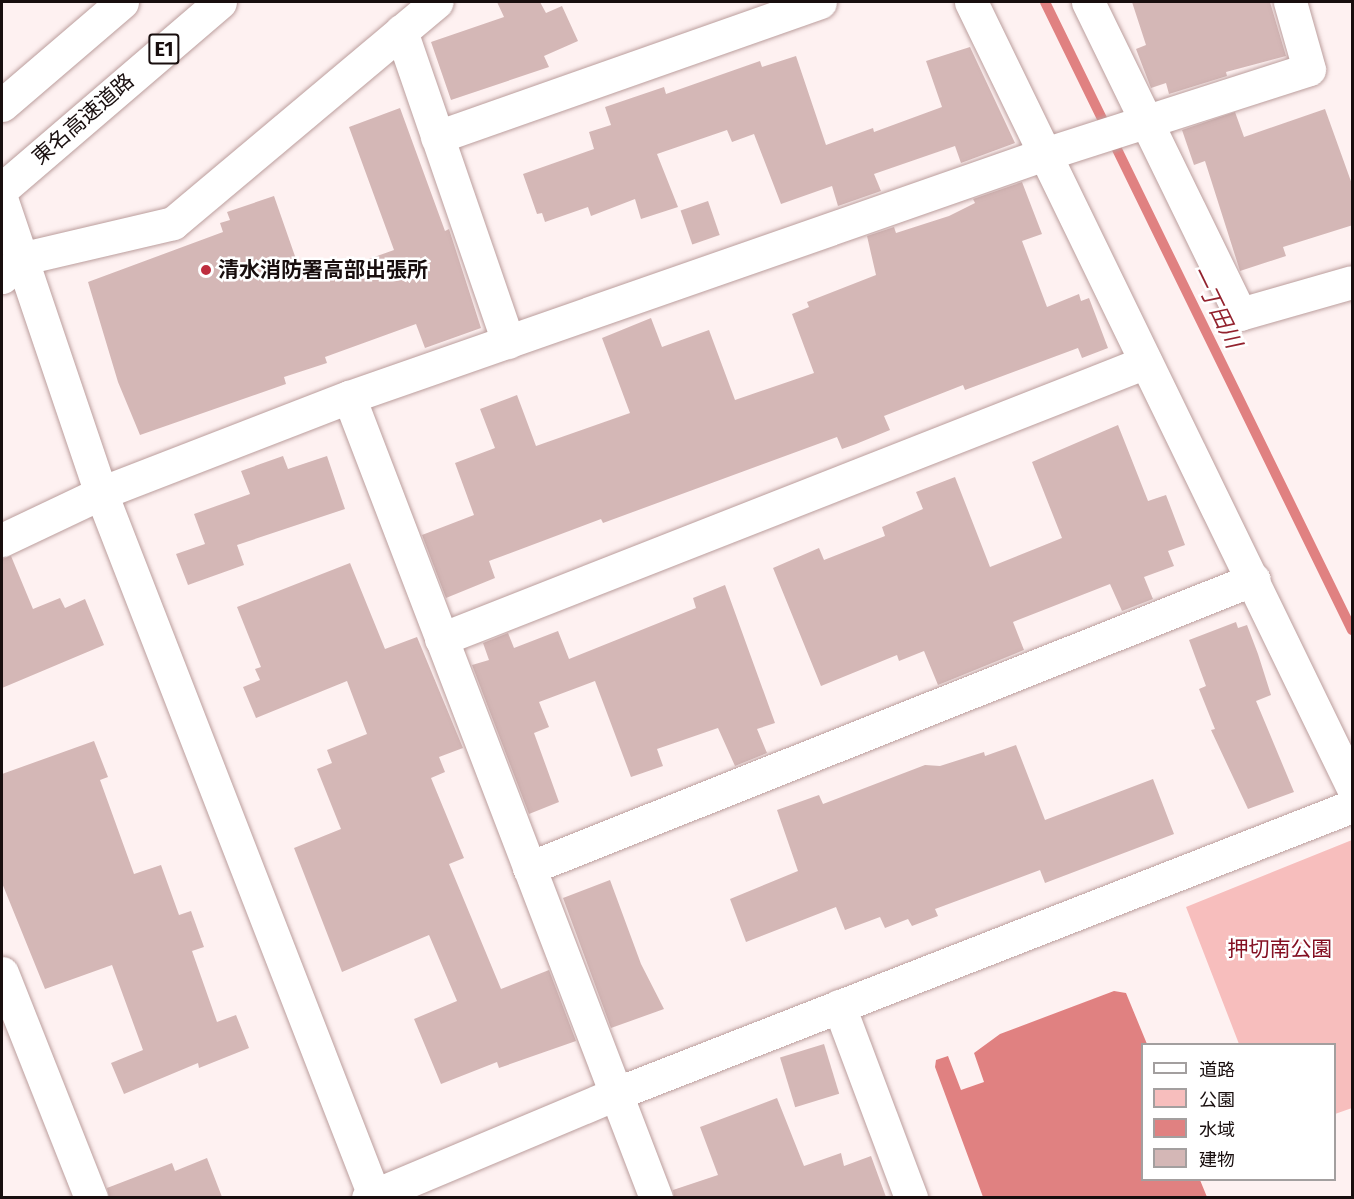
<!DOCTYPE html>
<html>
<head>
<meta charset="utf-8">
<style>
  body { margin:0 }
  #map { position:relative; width:1354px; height:1199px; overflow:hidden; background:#fef1f1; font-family:"Fira Sans","Noto Sans JP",sans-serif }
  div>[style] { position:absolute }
  .green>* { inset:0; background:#f7bebd }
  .water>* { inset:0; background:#e08181 }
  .stream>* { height:10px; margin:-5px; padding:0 5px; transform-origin:5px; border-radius:5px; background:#e08181 }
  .building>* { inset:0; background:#d4b7b6; transform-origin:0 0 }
  .roads { filter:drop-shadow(0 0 2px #bb9e9d) drop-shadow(0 0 2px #bb9e9d) }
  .minor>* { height:33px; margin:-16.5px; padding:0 16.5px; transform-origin:16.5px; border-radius:16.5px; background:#fff }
  .highway>* { height:33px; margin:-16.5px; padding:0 16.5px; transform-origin:16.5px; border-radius:16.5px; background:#fff }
  .dots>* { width:16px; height:16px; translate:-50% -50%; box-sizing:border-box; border:3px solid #fff; border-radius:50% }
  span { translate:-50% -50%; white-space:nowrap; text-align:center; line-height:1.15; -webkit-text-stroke:5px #fff; paint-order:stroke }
  .shield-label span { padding:2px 4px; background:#fff; border:2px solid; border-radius:4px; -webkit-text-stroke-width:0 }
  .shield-label { font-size:20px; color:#180e0e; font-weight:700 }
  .street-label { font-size:21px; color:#180e0e }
  .poi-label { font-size:21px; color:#180e0e; font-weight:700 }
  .left { translate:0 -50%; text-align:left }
  .park-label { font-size:21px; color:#841022 }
  .water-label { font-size:22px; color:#93222e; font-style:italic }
  .frame { position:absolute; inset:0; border:3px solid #180e0e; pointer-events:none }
  .legend { position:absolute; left:1141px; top:1043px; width:195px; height:138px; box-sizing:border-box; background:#fff; border:2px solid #a39f9f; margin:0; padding:8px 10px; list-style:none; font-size:18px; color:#180e0e }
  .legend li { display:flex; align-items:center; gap:12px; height:30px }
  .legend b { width:30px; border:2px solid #a39f9f }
</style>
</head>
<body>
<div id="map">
  <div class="green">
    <i style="clip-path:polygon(1352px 840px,1352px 1108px,1335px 1114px,1334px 1044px,1239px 1044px,1186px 907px)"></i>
  </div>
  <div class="water">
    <i style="clip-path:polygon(1114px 991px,1126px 993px,1147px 1044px,1142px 1044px,1142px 1180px,1200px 1180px,1207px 1197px,983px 1197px,935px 1067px,936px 1060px,948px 1056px,961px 1090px,984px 1082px,974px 1053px,1000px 1034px)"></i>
  </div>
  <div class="stream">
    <i style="left:1045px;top:2px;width:699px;rotate:63.95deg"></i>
  </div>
  <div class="building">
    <i style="clip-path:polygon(497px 2px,540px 2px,546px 13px,562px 6px,578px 41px,544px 56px,549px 67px,451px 100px,431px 42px,504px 17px)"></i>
    <i style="clip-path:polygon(1132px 2px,1270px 2px,1286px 56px,1226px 72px,1227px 76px,1169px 94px,1166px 83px,1151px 88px,1136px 49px,1146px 45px)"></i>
    <i style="clip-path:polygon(970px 47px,1015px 143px,961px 163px,955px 146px,874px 174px,881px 191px,838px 206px,832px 186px,781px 204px,754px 134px,732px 142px,727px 130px,657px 154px,678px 207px,641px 219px,635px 199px,591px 216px,588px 207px,545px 222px,542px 213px,537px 214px,523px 174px,594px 149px,589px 132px,611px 125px,605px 107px,664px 87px,666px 94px,760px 61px,762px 67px,796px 56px,826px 145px,873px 128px,874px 132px,942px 107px,926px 61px)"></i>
    <i style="clip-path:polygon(400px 108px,445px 231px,449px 229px,481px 328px,425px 348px,416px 324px,325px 357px,327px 363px,284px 377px,286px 384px,140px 435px,118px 382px,88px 282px,223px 232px,220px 223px,230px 220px,227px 212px,274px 196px,304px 282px,394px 250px,349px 127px)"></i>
    <i style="clip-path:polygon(1325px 109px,1353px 187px,1353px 225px,1283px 247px,1286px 256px,1240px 271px,1205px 161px,1194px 165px,1182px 130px,1235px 112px,1244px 137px)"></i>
    <i style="clip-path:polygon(1022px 182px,1042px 234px,1022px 241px,1047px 307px,1079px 294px,1081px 301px,1089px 298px,1108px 348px,1082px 358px,1078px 348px,965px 390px,963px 385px,884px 416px,890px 430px,856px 444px,842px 449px,837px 437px,603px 523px,601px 519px,489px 561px,495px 578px,446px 598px,422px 535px,474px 515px,455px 463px,495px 448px,480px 409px,517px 395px,536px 446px,630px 413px,602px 338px,651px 318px,662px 347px,709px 330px,735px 400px,814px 373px,792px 314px,809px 307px,807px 302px,876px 275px,867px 236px,894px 227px,896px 233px,949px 216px,975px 203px,973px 199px)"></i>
    <i style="left:708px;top:201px;width:36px;height:29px;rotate:71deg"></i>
    <i style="clip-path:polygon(1118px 425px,1148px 501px,1166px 495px,1185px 545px,1168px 551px,1174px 566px,1144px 577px,1153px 599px,1122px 611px,1110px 584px,1013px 622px,1024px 650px,938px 685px,924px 651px,899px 661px,897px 655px,821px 686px,773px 568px,819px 548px,824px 560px,885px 536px,882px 527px,923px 509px,916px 492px,955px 477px,990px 567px,1062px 538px,1032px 462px)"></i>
    <i style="clip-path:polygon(283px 456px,288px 469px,327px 456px,345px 509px,237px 545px,244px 565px,188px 585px,176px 554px,205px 544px,194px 514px,250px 494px,241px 471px)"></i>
    <i style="clip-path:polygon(11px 556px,33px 609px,60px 598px,65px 608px,85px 599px,104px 645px,2px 688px,2px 559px)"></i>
    <i style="clip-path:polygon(350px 563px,385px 649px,417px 637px,463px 748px,439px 757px,445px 772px,431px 778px,464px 858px,449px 864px,501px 989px,549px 970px,576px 1041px,499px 1068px,497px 1062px,441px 1084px,414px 1019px,457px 1001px,429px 935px,342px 972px,294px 848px,341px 829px,317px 769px,332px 763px,327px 750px,367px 734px,347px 681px,256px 718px,243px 687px,260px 680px,255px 669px,261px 667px,237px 607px)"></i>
    <i style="clip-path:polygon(725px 585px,775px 723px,757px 729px,767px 753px,735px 766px,718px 728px,657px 749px,663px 766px,631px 777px,595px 681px,539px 702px,549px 727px,534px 733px,559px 802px,529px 814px,472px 665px,489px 660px,483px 643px,508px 633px,514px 648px,558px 631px,569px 659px,696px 608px,693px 598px)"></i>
    <i style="clip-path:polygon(1236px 622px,1238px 628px,1247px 625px,1258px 654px,1271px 695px,1256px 701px,1294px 792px,1248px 809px,1211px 730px,1215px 729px,1199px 689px,1206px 686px,1189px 640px)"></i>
    <i style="clip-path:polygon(94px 741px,108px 777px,100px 780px,134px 874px,161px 865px,179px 915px,191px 911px,204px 947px,192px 951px,217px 1022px,236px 1015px,249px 1048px,199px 1068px,198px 1063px,124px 1094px,111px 1063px,143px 1050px,112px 965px,45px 989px,2px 883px,2px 774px)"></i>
    <i style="clip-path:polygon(1016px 745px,1045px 820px,1153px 779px,1174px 834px,1045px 883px,1040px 870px,935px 909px,938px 916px,912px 926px,908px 919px,885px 928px,880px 917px,845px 930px,836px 907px,746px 942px,730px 899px,798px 871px,777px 810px,819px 795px,823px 804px,925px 765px,940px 766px,984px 752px,985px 756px)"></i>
    <i style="clip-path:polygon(610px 880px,641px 964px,664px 1009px,611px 1028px,563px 898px)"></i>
    <i style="left:824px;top:1044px;width:52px;height:46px;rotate:73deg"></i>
    <i style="clip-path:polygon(777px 1098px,804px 1166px,841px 1153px,844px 1166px,871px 1156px,886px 1197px,674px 1197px,673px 1190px,718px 1175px,700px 1127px)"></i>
    <i style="clip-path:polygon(207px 1158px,222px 1197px,109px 1197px,107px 1188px,172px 1163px,175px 1171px)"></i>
  </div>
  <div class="roads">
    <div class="minor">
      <i style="left:971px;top:2px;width:872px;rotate:64.08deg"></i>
      <i style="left:1088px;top:2px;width:347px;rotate:64deg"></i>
      <i style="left:1240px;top:314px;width:116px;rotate:-15.9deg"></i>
      <i style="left:401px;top:31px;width:329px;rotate:71deg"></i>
      <i style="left:437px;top:137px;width:406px;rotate:-19.4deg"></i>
      <i style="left:2px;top:201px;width:308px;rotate:71.3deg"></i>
      <i style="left:101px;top:493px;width:756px;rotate:68.76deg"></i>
      <i style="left:2px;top:277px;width:29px;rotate:-41deg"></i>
      <i style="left:24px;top:258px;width:153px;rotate:-13.2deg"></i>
      <i style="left:173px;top:223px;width:344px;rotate:-40deg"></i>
      <i style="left:349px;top:397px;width:858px;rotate:69.03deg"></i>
      <i style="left:2px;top:540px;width:110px;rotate:-25.4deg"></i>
      <i style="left:101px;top:493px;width:266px;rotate:-21.2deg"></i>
      <i style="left:349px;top:397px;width:737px;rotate:-19.25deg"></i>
      <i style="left:1045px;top:154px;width:277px;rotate:-17.8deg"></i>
      <i style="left:1309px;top:69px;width:70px;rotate:-105.8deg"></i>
      <i style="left:441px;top:639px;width:757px;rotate:-21.45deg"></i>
      <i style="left:529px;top:868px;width:780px;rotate:-21.73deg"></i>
      <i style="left:2px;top:973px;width:242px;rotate:68.4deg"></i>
      <i style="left:839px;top:1006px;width:205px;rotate:69.4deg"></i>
      <i style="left:368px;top:1198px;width:268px;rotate:-22.8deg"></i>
      <i style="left:615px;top:1094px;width:791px;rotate:-21.34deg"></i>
    </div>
    <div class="highway">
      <i style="left:2px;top:105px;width:158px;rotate:-40.6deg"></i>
      <i style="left:2px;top:189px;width:287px;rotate:-40.6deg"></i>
    </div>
  </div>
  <div class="dots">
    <i style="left:206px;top:270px;background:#be2d3e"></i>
  </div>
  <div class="shield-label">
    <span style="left:164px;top:49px">E1</span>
  </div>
  <div class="street-label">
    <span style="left:83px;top:119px;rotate:-41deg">東名高速道路</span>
  </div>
  <div class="poi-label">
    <span class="left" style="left:218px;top:270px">清水消防署高部出張所</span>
  </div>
  <div class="park-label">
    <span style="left:1280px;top:949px">押切南公園</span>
  </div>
  <div class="water-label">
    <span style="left:1216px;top:307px;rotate:64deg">一丁田川</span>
  </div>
  <div class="frame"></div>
  <ul class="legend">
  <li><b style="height:8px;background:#fff"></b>道路</li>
  <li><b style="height:16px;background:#f7bebd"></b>公園</li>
  <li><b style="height:16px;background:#e08181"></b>水域</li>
  <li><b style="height:16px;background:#d4b7b6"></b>建物</li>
  </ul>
</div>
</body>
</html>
